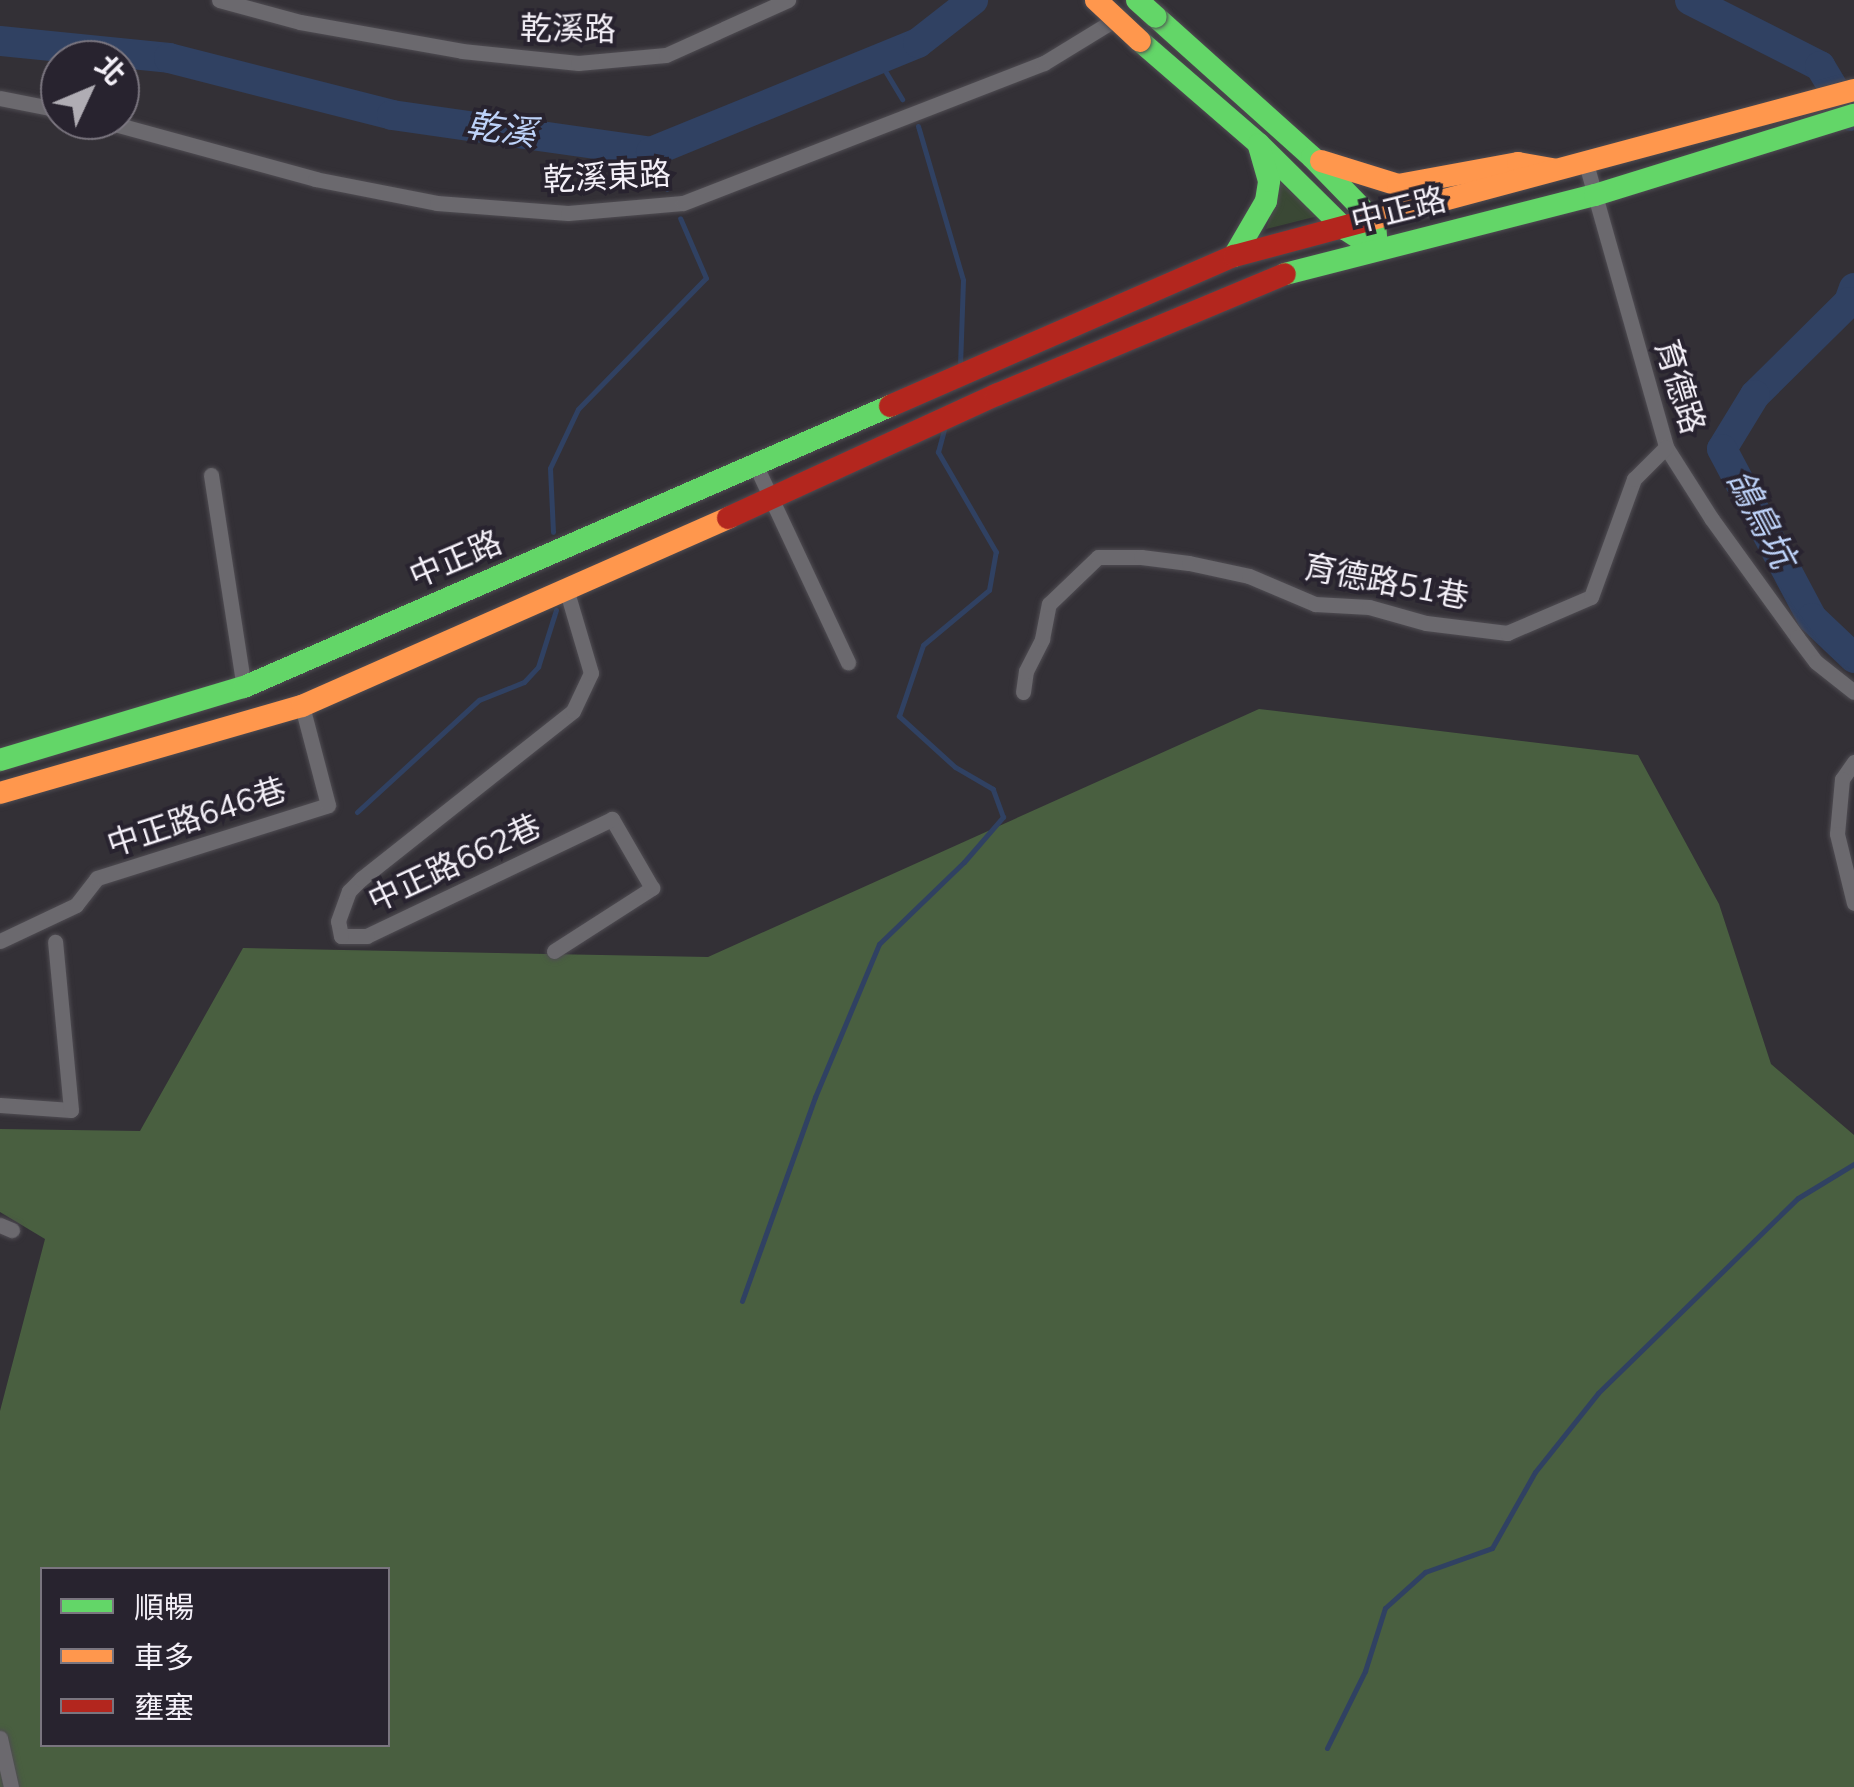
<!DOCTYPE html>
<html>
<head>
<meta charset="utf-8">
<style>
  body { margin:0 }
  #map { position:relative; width:1854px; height:1787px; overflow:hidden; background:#333036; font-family:"Nunito Sans","Noto Sans TC",sans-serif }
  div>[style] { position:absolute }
  .green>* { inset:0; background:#3a4835 }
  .forest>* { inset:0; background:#495f40 }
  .stream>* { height:5px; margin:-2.5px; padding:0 2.5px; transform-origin:2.5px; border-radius:2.5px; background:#304162 }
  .river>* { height:30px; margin:-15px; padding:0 15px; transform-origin:15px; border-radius:15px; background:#304162 }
  .roads { filter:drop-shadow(0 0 2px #4f4c52) drop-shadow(0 0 2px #4f4c52) }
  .street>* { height:15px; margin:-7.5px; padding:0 7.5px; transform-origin:7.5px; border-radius:7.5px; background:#6b696e }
  .fast>* { height:22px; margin:-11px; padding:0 11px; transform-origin:11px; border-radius:11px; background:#63d668 }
  .slow>* { height:22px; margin:-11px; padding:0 11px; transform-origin:11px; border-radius:11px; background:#ff974d }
  .jam>* { height:22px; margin:-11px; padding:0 11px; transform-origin:11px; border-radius:11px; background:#b3261e }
  .bridges { filter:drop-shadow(0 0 2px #4f4c52) drop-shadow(0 0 2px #4f4c52) }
  .fast-bridge>* { height:22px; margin:-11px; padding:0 11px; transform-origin:11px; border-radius:11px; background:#63d668 }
  .slow-bridge>* { height:22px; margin:-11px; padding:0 11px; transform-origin:11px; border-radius:11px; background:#ff974d }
  span { translate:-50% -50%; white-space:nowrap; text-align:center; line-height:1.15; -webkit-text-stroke:8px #28232f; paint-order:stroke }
  .street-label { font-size:32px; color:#f4f0f8 }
  .water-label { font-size:35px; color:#bdd2f8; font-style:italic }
  .legend { position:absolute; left:40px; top:1567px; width:350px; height:180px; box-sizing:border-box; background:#28232f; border:2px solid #7a757f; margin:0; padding:12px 18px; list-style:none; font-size:30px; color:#f4f0f8 }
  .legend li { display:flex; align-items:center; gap:20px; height:50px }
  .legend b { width:50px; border:2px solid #7a757f }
  .north { position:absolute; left:40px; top:40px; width:100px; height:100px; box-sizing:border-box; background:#28232f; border:2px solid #7a757f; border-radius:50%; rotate:46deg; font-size:28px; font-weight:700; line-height:40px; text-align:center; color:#f4f0f8 }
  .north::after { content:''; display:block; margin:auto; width:35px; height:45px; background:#b0adb4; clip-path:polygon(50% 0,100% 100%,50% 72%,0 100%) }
</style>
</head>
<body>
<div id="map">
  <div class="green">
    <i style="clip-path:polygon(1281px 183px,1318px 216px,1266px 229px)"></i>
  </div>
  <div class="forest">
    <i style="clip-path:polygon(evenodd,1259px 709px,1638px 755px,1719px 904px,1771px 1064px,1854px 1135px,1854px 1787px,0 1787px,0 1411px,45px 1239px,0 1212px,0 1129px,140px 1131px,243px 948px,708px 957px,1259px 709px,42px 1570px,388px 1570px,388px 1744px,42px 1744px,42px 1570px)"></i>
  </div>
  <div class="stream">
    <i style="left:878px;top:59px;width:47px;rotate:59deg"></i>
    <i style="left:918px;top:126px;width:160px;rotate:73.7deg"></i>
    <i style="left:963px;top:280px;width:86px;rotate:92deg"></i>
    <i style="left:651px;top:152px;width:40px;rotate:66.6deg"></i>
    <i style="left:553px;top:532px;width:64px;rotate:-92.7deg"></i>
    <i style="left:550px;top:468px;width:65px;rotate:-64.6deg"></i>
    <i style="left:578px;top:409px;width:183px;rotate:-45.7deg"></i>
    <i style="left:706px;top:278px;width:65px;rotate:-113.4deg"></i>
    <i style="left:357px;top:812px;width:166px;rotate:-42.6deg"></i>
    <i style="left:479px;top:700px;width:48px;rotate:-21.8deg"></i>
    <i style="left:524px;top:682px;width:21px;rotate:-47deg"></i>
    <i style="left:538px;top:667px;width:60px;rotate:-72.5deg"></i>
    <i style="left:742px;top:1301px;width:217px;rotate:-70.3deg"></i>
    <i style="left:815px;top:1097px;width:166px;rotate:-67.3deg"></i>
    <i style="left:879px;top:944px;width:118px;rotate:-44deg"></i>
    <i style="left:964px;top:862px;width:60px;rotate:-49.1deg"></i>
    <i style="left:1003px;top:817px;width:30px;rotate:-110deg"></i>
    <i style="left:993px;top:789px;width:44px;rotate:-149.9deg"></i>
    <i style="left:955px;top:767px;width:76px;rotate:-137.7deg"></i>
    <i style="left:899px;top:716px;width:75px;rotate:-71.3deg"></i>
    <i style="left:923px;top:645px;width:86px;rotate:-39.8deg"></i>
    <i style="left:989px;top:590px;width:39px;rotate:-80deg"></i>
    <i style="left:996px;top:552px;width:116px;rotate:-120.1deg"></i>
    <i style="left:938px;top:452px;width:23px;rotate:-75deg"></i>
    <i style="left:1327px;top:1748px;width:86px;rotate:-63.7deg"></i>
    <i style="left:1365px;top:1671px;width:66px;rotate:-72.4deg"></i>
    <i style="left:1385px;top:1608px;width:54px;rotate:-42deg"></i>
    <i style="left:1425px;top:1572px;width:71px;rotate:-19.7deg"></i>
    <i style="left:1492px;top:1548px;width:87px;rotate:-60.5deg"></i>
    <i style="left:1535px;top:1472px;width:101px;rotate:-51.4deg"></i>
    <i style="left:1598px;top:1393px;width:279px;rotate:-44.3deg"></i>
    <i style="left:1798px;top:1198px;width:66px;rotate:-31.3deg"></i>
  </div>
  <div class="river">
    <i style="left:1690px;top:0;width:146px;rotate:26.9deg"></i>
    <i style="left:1820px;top:66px;width:58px;rotate:59deg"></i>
    <i style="left:0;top:41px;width:170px;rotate:5.7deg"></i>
    <i style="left:169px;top:58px;width:230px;rotate:14.3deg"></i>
    <i style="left:392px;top:115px;width:262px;rotate:8.1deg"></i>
    <i style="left:651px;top:152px;width:288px;rotate:-22.2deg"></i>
    <i style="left:918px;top:43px;width:70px;rotate:-38deg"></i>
    <i style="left:1854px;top:288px;width:15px;rotate:110deg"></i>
    <i style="left:1849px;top:302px;width:132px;rotate:135.3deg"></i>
    <i style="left:1755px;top:395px;width:63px;rotate:121.4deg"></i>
    <i style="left:1722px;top:449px;width:191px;rotate:62deg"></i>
    <i style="left:1812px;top:618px;width:58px;rotate:43.6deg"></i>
  </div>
  <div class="roads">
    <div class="street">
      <i style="left:219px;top:0;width:84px;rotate:15.2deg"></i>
      <i style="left:300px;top:22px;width:165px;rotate:10.1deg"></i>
      <i style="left:462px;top:51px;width:117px;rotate:5.9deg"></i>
      <i style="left:578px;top:63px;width:88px;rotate:-5.2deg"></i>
      <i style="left:666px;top:55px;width:134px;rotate:-24.3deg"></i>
      <i style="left:0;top:98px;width:61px;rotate:11.3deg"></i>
      <i style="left:100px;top:120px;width:223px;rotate:15.3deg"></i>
      <i style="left:315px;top:179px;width:124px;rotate:11.1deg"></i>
      <i style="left:437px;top:203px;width:131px;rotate:4.4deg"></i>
      <i style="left:568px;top:213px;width:115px;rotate:-5deg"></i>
      <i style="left:683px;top:203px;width:387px;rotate:-21.2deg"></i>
      <i style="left:1044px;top:63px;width:88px;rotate:-31.5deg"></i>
      <i style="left:1585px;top:160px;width:298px;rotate:74.2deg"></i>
      <i style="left:1666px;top:447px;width:84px;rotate:57.6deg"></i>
      <i style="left:1711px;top:518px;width:147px;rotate:54.1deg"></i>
      <i style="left:1797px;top:637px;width:31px;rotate:53deg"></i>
      <i style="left:1816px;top:662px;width:48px;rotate:38.3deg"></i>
      <i style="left:756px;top:466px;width:217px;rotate:64.9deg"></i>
      <i style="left:211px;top:475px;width:215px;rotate:81.2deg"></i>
      <i style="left:1023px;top:692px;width:21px;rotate:-82deg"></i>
      <i style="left:1026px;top:671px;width:36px;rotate:-63deg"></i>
      <i style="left:1042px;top:639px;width:36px;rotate:-79deg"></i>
      <i style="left:1049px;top:604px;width:68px;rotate:-43.8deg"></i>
      <i style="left:1098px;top:557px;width:43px"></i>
      <i style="left:1141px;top:557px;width:48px;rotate:7.1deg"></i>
      <i style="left:1189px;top:563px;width:61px;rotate:12.2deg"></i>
      <i style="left:1249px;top:576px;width:72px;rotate:23deg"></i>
      <i style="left:1315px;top:604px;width:54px;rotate:3.2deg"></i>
      <i style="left:1369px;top:607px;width:59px;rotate:15.7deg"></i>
      <i style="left:1426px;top:623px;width:82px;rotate:7deg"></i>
      <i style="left:1507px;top:633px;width:91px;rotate:-23.2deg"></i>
      <i style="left:1591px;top:597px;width:126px;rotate:-70deg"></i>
      <i style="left:1634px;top:479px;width:45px;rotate:-45deg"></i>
      <i style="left:1854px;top:762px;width:21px;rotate:125deg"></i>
      <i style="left:1842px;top:779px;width:55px;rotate:95.2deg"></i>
      <i style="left:1837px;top:834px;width:71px;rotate:76.2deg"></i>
      <i style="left:0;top:941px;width:84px;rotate:-25.3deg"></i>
      <i style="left:76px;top:905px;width:34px;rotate:-52deg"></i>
      <i style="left:97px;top:878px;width:242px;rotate:-17.5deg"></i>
      <i style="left:328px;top:805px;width:102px;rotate:-104.7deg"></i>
      <i style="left:554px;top:951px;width:117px;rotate:-32.7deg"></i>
      <i style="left:652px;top:888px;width:80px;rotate:-120.1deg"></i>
      <i style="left:612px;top:819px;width:272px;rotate:154.5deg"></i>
      <i style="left:367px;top:936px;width:26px;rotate:180deg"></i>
      <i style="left:341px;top:936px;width:15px;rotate:-101deg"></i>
      <i style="left:338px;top:921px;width:32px;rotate:-70deg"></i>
      <i style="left:349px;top:891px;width:17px;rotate:-45deg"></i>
      <i style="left:361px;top:879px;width:270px;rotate:-38.4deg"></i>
      <i style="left:573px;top:711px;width:42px;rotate:-64.7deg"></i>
      <i style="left:591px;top:673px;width:84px;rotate:-106.5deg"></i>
      <i style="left:0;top:1105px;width:71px;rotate:4deg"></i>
      <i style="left:71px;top:1110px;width:169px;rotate:-95.4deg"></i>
      <i style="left:0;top:1225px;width:13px;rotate:23deg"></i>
      <i style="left:0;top:1738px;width:50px;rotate:77.3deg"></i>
    </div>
    <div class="fast">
      <i style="left:1156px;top:17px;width:210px;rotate:41.9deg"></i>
      <i style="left:1312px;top:157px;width:91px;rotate:45.9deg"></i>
      <i style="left:1375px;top:222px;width:28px;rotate:86deg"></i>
      <i style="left:1140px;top:41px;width:157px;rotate:40.9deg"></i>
      <i style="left:1259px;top:144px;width:121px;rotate:44.7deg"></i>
      <i style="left:1345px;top:229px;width:38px;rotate:33deg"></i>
      <i style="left:1234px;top:256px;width:64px;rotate:-59.8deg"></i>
      <i style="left:1266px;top:201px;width:20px;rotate:-81deg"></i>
      <i style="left:1269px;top:181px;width:37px;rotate:-106deg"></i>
      <i style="left:1285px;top:274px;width:320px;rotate:-14.3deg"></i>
      <i style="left:1595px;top:195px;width:271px;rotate:-17.2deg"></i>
      <i style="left:0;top:760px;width:255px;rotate:-16.7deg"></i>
      <i style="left:244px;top:687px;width:704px;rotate:-23.51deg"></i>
    </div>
    <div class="slow">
      <i style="left:1321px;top:161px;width:81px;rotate:17.3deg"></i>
      <i style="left:1398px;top:185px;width:122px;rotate:-10.4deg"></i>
      <i style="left:1518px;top:163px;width:36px;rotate:10deg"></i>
      <i style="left:1362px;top:222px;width:509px;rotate:-15.02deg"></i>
      <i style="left:0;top:793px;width:314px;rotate:-16.1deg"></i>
      <i style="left:302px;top:706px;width:466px;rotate:-23.8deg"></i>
    </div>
    <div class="jam">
      <i style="left:890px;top:406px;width:375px;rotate:-23.6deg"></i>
      <i style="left:1234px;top:256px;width:132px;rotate:-14.9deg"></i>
      <i style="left:728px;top:518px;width:295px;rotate:-24.7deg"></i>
      <i style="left:996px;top:395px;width:313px;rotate:-22.7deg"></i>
    </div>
  </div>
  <div class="bridges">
    <div class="fast-bridge">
      <i style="left:1137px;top:0;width:25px;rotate:42deg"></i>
    </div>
    <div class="slow-bridge">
      <i style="left:1096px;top:0;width:60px;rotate:43deg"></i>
    </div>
  </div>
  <div class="street-label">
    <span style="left:568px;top:30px;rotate:1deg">乾溪路</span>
    <span style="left:607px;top:178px;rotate:-3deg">乾溪東路</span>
    <span style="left:1399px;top:211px;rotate:-14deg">中正路</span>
    <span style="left:1679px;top:387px;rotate:73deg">育德路</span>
    <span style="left:456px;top:560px;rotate:-23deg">中正路</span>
    <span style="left:1386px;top:583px;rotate:11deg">育德路51巷</span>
    <span style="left:197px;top:818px;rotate:-18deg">中正路646巷</span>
    <span style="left:455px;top:864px;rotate:-25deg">中正路662巷</span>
  </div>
  <div class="water-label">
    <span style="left:501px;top:130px;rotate:8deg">乾溪</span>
    <span style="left:1760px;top:519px;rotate:62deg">鴿鳥坑</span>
  </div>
  <ul class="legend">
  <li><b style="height:12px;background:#63d668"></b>順暢</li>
  <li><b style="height:12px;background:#ff974d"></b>車多</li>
  <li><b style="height:12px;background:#b3261e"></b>壅塞</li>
  </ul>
  <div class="north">北</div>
</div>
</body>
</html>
